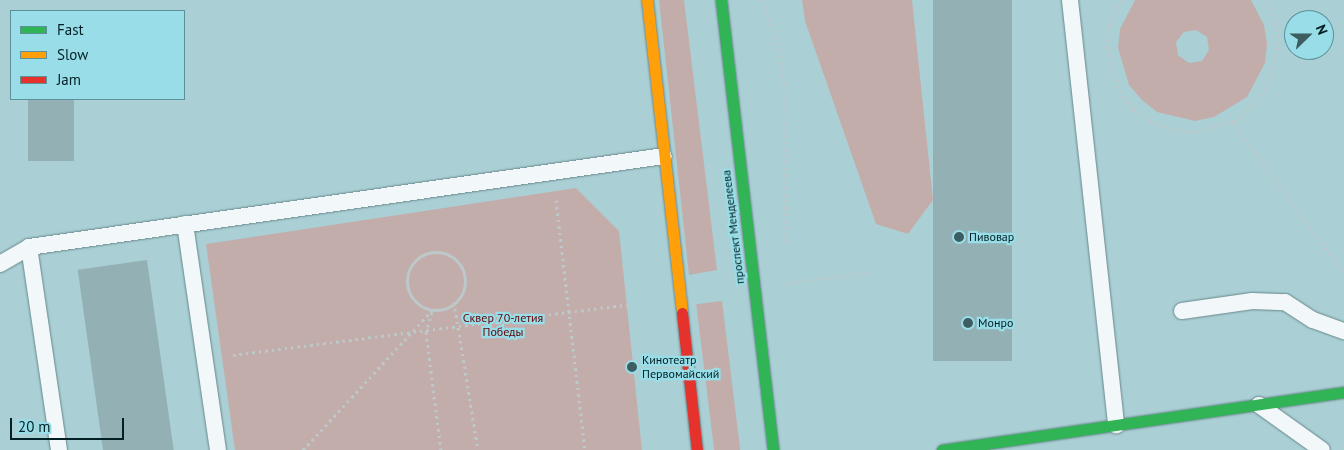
<!DOCTYPE html>
<html>
<head>
<meta charset="utf-8">
<style>
  body { margin:0 }
  #map { position:relative; width:1344px; height:450px; overflow:hidden; background:#aad0d5; font-family:"PT Sans",sans-serif }
  div>[style] { position:absolute }
  .green>* { inset:0; background:#c3adab; transform-origin:0 0 }
  .building>* { inset:0; background:#93b1b5; transform-origin:0 0 }
  .path>* { height:3px; margin-top:-1.5px; transform-origin:0; background:repeating-linear-gradient(90deg,#bcc8ca 0 2.5px,transparent 0 6.5px) }
  .path>.ring { margin:-1.5px; padding:0; box-sizing:content-box; background:none; border:3px solid #bcc8ca; border-radius:50% }
  .roads { filter:drop-shadow(0 0 1px #69888c) drop-shadow(0 0 1px #69888c) }
  .lane>* { height:16px; margin:-8px; padding:0 8px; transform-origin:8px; border-radius:8px; background:#f2f8f9 }
  .fast>* { height:11px; margin:-5.5px; padding:0 5.5px; transform-origin:5.5px; border-radius:5.5px; background:#30b455 }
  .slow>* { height:11px; margin:-5.5px; padding:0 5.5px; transform-origin:5.5px; border-radius:5.5px; background:#ff9f0a }
  .jam>* { height:11px; margin:-5.5px; padding:0 5.5px; transform-origin:5.5px; border-radius:5.5px; background:#e5322d }
  .dots>* { width:14px; height:14px; translate:-50% -50%; box-sizing:border-box; border:2px solid #98dde7; border-radius:50% }
  span { translate:-50% -50%; white-space:nowrap; text-align:center; line-height:1.15; -webkit-text-stroke:4.5px #98dde7; paint-order:stroke }
  .street-label { font-size:12px; color:#021f23 }
  .poi-label { font-size:12px; color:#021f23 }
  .left { translate:0 -50%; text-align:left }
  .park-label { font-size:12px; color:#620406 }
  .legend { position:absolute; left:10px; top:10px; width:175px; height:90px; box-sizing:border-box; background:#98dde7; border:1px solid #5c9199; margin:0; padding:6px 9px; list-style:none; font-size:15px; color:#021f23 }
  .legend li { display:flex; align-items:center; gap:10px; height:25px }
  .legend b { width:25px; border:1px solid #5c9199 }
  .north { position:absolute; left:1284px; top:10px; width:50px; height:50px; box-sizing:border-box; background:#98dde7; border:1px solid #5c9199; border-radius:50%; rotate:68deg; font-size:14px; font-weight:700; line-height:20px; text-align:center; color:#021f23 }
  .north::after { content:''; display:block; margin:auto; width:18px; height:22px; background:#3d5d61; clip-path:polygon(50% 0,100% 100%,50% 72%,0 100%) }
  .scale { position:absolute; left:10px; top:418px; width:114px; height:22px; box-sizing:border-box; border:2px solid #021f23; border-top:0; padding-left:6px; font-size:15px; line-height:18px; white-space:nowrap; color:#021f23; -webkit-text-stroke:4px #98dde7; paint-order:stroke }
</style>
</head>
<body>
<div id="map">
  <div class="green">
    <i style="clip-path:polygon(659px 0,684px 0,717px 270px,689px 275px)"></i>
    <i style="clip-path:polygon(802px 0,912px 0,933px 200px,908px 234px,876px 224px,805px 21px)"></i>
    <i style="clip-path:polygon(evenodd,1135px 0,1251px 0,1264px 25px,1267px 44px,1265px 63px,1247px 97px,1214px 117px,1195px 121px,1157px 112px,1142px 100px,1129px 85px,1118px 48px,1120px 29px,1135px 0,1196px 30px,1207px 37px,1209px 50px,1202px 61px,1189px 63px,1178px 55px,1176px 42px,1184px 32px,1196px 30px)"></i>
    <i style="clip-path:polygon(576px 188px,619px 231px,642px 450px,235px 450px,206px 244px)"></i>
    <i style="left:722px;top:301px;width:150px;height:26px;rotate:83deg"></i>
  </div>
  <div class="building">
    <i style="left:933px;top:0;width:79px;height:361px"></i>
    <i style="left:28px;top:99px;width:46px;height:62px"></i>
    <i style="left:147px;top:260px;width:192px;height:70px;rotate:82deg"></i>
  </div>
  <div class="path">
    <i style="left:760px;top:0;width:40px;rotate:65deg"></i>
    <i style="left:777px;top:36px;width:48px;rotate:81.5deg"></i>
    <i style="left:784px;top:83px;width:159px;rotate:89.3deg"></i>
    <i style="left:1121px;top:0;width:29px;rotate:115deg"></i>
    <i style="left:1109px;top:26px;width:22px;rotate:95deg"></i>
    <i style="left:1107px;top:48px;width:45px;rotate:74.4deg"></i>
    <i style="left:1119px;top:91px;width:23px;rotate:52deg"></i>
    <i style="left:1133px;top:109px;width:23px;rotate:34deg"></i>
    <i style="left:1152px;top:122px;width:22px;rotate:21deg"></i>
    <i style="left:1173px;top:130px;width:22px;rotate:5deg"></i>
    <i style="left:1195px;top:132px;width:45px;rotate:-15.6deg"></i>
    <i style="left:1238px;top:120px;width:45px;rotate:-47.7deg"></i>
    <i style="left:1268px;top:87px;width:44px;rotate:-75.7deg"></i>
    <i style="left:1279px;top:44px;width:23px;rotate:-100deg"></i>
    <i style="left:1275px;top:21px;width:23px;rotate:-115deg"></i>
    <i style="left:1232px;top:122px;width:188px;rotate:53.4deg"></i>
    <i style="left:556px;top:200px;width:252px;rotate:83.4deg"></i>
    <i class="ring" style="left:407px;top:252px;width:55px;height:55px"></i>
    <i style="left:788px;top:283px;width:85px;rotate:-7.5deg"></i>
    <i style="left:454px;top:302px;width:150px;rotate:80.8deg"></i>
    <i style="left:432px;top:312px;width:21px;rotate:107deg"></i>
    <i style="left:426px;top:332px;width:119px;rotate:82.8deg"></i>
    <i style="left:233px;top:355px;width:399px;rotate:-7.3deg"></i>
    <i style="left:303px;top:450px;width:192px;rotate:-47.3deg"></i>
  </div>
  <div class="roads">
    <div class="lane">
      <i style="left:1070px;top:0;width:428px;rotate:83.8deg"></i>
      <i style="left:185px;top:224px;width:228px;rotate:81.7deg"></i>
      <i style="left:0;top:264px;width:34px;rotate:-30deg"></i>
      <i style="left:1182px;top:311px;width:71px;rotate:-8.1deg"></i>
      <i style="left:1252px;top:301px;width:33px;rotate:2deg"></i>
      <i style="left:1285px;top:302px;width:33px;rotate:33deg"></i>
      <i style="left:1313px;top:320px;width:33px;rotate:20deg"></i>
      <i style="left:1259px;top:405px;width:77px;rotate:35.5deg"></i>
      <i style="left:59px;top:450px;width:205px;rotate:-98.4deg"></i>
      <i style="left:29px;top:247px;width:641px;rotate:-8.16deg"></i>
    </div>
    <div class="fast">
      <i style="left:721px;top:0;width:453px;rotate:83.4deg"></i>
      <i style="left:942px;top:450px;width:406px;rotate:-8.2deg"></i>
    </div>
    <div class="slow">
      <i style="left:647px;top:0;width:315px;rotate:83.6deg"></i>
    </div>
    <div class="jam">
      <i style="left:682px;top:313px;width:138px;rotate:83.8deg"></i>
    </div>
  </div>
  <div class="dots">
    <i style="left:959px;top:237px;background:#3d5d61"></i>
    <i style="left:968px;top:323px;background:#3d5d61"></i>
    <i style="left:632px;top:367px;background:#3d5d61"></i>
  </div>
  <div class="street-label">
    <span style="left:733px;top:227px;rotate:-97deg">проспект Менделеева</span>
  </div>
  <div class="poi-label">
    <span class="left" style="left:969px;top:237px">Пивовар</span>
    <span class="left" style="left:978px;top:323px">Монро</span>
    <span class="left" style="left:642px;top:367px">Кинотеатр<br>Первомайский</span>
  </div>
  <div class="park-label">
    <span style="left:503px;top:325px">Сквер 70-летия<br>Победы</span>
  </div>
  <ul class="legend">
  <li><b style="height:6px;background:#30b455"></b>Fast</li>
  <li><b style="height:6px;background:#ff9f0a"></b>Slow</li>
  <li><b style="height:6px;background:#e5322d"></b>Jam</li>
  </ul>
  <div class="north">N</div>
  <div class="scale">20 m</div>
</div>
</body>
</html>
